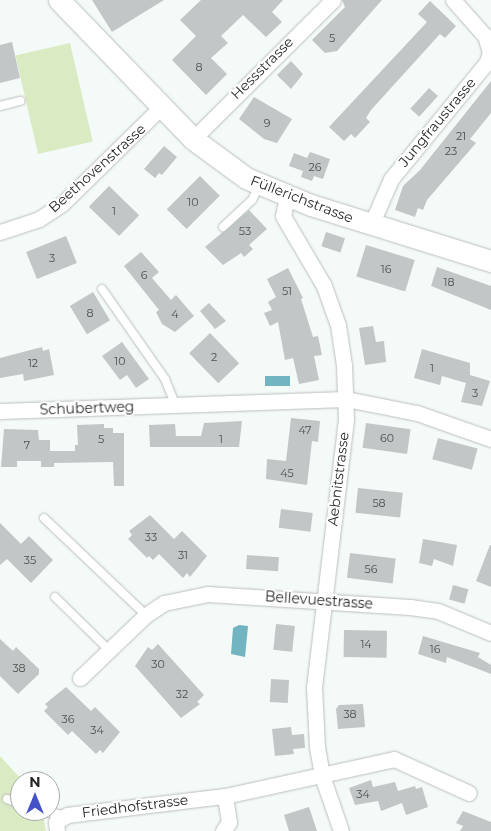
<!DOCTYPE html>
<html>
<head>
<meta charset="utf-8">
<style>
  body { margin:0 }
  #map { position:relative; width:491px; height:831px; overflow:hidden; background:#f4faf7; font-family:Montserrat,sans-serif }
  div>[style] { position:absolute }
  .green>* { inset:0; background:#daeac3; transform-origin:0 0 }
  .water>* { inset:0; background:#72b4c0; transform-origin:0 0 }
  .building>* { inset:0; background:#c1c7c6; transform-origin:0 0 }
  .roads { filter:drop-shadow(0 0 1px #babfbd) drop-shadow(0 0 1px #babfbd) }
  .lane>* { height:8px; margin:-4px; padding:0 4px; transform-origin:4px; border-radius:4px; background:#fff }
  .street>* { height:15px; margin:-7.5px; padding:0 7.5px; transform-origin:7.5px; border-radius:7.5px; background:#fff }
  .secondary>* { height:21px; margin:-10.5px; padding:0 10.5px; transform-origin:10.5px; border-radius:10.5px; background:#fff }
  span { translate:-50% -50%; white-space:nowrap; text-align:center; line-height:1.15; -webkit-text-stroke:4px #fff; paint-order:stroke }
  .number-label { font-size:11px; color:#4d504f }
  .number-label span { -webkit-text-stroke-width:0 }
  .street-label { font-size:14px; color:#262827 }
  .north { position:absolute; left:10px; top:771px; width:50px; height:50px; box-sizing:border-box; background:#fff; border:1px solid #a8a9a9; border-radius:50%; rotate:0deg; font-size:14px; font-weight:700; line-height:20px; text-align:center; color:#262827 }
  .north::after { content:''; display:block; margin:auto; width:18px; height:22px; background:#4552c7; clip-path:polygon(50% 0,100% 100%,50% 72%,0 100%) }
</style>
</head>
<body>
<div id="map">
  <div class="green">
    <i style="left:70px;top:43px;width:101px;height:56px;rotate:77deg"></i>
    <i style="clip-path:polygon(0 756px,23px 781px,20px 781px,20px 811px,42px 811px,46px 831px,0 831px)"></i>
  </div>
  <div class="water">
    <i style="left:265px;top:376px;width:25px;height:10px"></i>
    <i style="clip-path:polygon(239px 625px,248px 626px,245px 657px,231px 654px,233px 628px)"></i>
  </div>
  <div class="building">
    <i style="clip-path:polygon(92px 0,164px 0,112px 32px)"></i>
    <i style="clip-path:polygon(201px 0,283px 0,272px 12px,282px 22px,266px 37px,243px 15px,221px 36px,228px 43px,211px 58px,227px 74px,206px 95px,172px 60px,196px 36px,180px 20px)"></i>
    <i style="clip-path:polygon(342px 0,382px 0,337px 51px,325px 53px,312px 40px,345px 7px)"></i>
    <i style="clip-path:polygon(430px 1px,456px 26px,445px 38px,440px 34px,371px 110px,366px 118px,370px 122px,355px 138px,351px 134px,344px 141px,329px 127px,427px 22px,418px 14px)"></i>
    <i style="clip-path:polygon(12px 42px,20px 78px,0 83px,0 45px)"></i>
    <i style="clip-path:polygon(291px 61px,303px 74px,291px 89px,277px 75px)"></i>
    <i style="clip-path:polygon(491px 81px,491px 113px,470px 139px,476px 143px,427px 200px,423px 210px,418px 208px,415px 217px,395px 210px,403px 186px,420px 170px)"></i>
    <i style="left:429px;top:88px;width:12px;height:28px;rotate:42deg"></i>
    <i style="clip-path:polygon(254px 97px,292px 119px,277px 143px,264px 139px,239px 119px)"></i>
    <i style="clip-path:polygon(164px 146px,177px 157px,162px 175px,159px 173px,155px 178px,144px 169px)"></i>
    <i style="clip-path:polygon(310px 152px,330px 159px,323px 179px,314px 176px,312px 181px,301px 177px,303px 171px,289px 166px,294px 153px,307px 158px)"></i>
    <i style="left:200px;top:176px;width:28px;height:47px;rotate:45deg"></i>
    <i style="left:109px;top:186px;width:42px;height:29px;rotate:44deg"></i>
    <i style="clip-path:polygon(249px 210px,267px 229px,249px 245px,253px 249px,244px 257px,241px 253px,223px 265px,205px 247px)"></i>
    <i style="left:326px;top:232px;width:20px;height:15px;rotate:18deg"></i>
    <i style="left:66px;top:236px;width:29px;height:43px;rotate:68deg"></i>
    <i style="left:366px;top:245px;width:51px;height:33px;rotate:17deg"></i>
    <i style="clip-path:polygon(141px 252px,159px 272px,152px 278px,171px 300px,176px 295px,194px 316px,175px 332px,162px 324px,156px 312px,159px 310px,124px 266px)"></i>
    <i style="clip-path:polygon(437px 267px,491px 286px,491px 310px,431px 286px)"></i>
    <i style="clip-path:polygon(288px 268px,303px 298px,301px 299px,313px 337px,318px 336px,322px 355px,314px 356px,319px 380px,299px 384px,293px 358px,285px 360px,278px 322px,270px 326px,264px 313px,272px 310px,268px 302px,276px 297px,267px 279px)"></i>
    <i style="left:93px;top:292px;width:33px;height:27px;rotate:59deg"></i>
    <i style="clip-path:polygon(209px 303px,226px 321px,215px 329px,200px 311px)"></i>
    <i style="clip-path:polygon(373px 326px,376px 342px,384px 341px,386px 362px,365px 365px,359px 328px)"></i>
    <i style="left:210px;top:333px;width:42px;height:29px;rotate:46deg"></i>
    <i style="clip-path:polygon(122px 342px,149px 379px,136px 388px,127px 375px,120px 380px,102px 356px)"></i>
    <i style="clip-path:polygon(42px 347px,43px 351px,49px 349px,54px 375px,24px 381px,23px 374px,0 378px,0 358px)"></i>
    <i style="clip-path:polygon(422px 349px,470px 363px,470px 375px,490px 381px,482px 406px,461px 402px,466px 383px,442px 376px,440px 385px,414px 378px)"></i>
    <i style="clip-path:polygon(291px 418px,320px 421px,318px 442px,312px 441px,307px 485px,266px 479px,267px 459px,286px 461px)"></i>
    <i style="clip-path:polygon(242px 421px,239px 447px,150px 447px,149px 425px,175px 424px,176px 436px,201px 436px,204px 423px)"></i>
    <i style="left:366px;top:423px;width:45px;height:25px;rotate:8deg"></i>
    <i style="clip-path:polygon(104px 424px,104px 428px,113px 428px,113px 433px,124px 433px,124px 486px,114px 486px,113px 462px,54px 463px,54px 467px,41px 467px,41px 461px,17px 461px,17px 467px,1px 467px,4px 429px,38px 430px,39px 440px,50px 440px,50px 451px,75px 451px,75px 445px,78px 445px,77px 425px)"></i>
    <i style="left:438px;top:438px;width:41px;height:22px;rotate:15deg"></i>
    <i style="left:358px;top:488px;width:45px;height:25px;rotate:6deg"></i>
    <i style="left:281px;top:509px;width:32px;height:19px;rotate:7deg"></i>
    <i style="clip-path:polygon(150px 515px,174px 539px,182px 531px,207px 556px,190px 577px,187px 573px,183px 578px,159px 554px,153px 560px,149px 556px,147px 558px,128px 539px,132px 535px,129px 531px)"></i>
    <i style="clip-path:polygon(0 523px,21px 544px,29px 536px,53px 560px,31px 583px,7px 559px,0 565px)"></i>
    <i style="clip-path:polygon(423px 539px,457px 545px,453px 566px,434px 559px,432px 566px,419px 563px)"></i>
    <i style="clip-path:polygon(490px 545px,491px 545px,491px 587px,476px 581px)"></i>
    <i style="left:350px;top:553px;width:46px;height:25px;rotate:7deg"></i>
    <i style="left:247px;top:555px;width:32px;height:14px;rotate:4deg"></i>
    <i style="left:453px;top:585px;width:16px;height:15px;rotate:15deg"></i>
    <i style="left:276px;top:624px;width:19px;height:26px;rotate:6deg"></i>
    <i style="left:344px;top:630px;width:43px;height:27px;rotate:1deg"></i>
    <i style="clip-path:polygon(423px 636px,480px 653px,478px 657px,491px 665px,491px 674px,447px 657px,446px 663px,418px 654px)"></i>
    <i style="clip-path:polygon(0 639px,13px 651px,16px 647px,39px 669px,39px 674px,18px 694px,0 676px)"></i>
    <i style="clip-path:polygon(158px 644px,204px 695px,197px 702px,200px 704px,181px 718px,135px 666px,148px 647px,152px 650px)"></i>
    <i style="left:271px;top:679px;width:18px;height:23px;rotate:3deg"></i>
    <i style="clip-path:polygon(66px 687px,91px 711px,95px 707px,120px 732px,103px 753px,100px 750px,96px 754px,72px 731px,68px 735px,44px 711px,48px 707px,45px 704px)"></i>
    <i style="clip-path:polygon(363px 704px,365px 727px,338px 729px,336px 709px,339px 705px)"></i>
    <i style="clip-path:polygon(291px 727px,292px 735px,304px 734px,305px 748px,293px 749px,294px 754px,275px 756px,272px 729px)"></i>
    <i style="clip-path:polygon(371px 780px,373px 787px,395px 782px,398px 791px,415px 786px,416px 789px,422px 787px,428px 807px,406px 815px,402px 803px,381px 811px,378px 801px,355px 805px,349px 788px)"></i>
    <i style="clip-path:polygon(309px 807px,317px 831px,289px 831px,284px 815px)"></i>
    <i style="clip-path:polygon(463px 811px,491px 822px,491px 831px,460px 831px,463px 826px,456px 823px)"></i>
  </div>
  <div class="roads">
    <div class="lane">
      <i style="left:0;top:106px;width:21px;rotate:-14deg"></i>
      <i style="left:223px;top:227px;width:40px;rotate:-43deg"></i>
      <i style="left:252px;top:200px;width:16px;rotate:-63deg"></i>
      <i style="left:102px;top:289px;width:110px;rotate:55deg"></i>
      <i style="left:165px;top:379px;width:27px;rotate:68deg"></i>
      <i style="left:44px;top:518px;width:141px;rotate:43.6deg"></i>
      <i style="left:55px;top:597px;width:76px;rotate:44.5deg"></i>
      <i style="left:7px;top:799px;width:14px;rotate:21deg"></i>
      <i style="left:41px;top:811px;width:23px;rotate:10deg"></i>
    </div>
    <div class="street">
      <i style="left:193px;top:139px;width:197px;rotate:-44.8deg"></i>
      <i style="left:287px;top:197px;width:19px;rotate:102deg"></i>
      <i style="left:283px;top:216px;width:81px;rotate:59.6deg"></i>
      <i style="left:324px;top:286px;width:41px;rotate:70.3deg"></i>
      <i style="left:338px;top:325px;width:40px;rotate:81.5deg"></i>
      <i style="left:344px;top:365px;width:54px;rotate:87.9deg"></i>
      <i style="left:346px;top:419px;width:270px;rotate:96.8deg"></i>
      <i style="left:314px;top:687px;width:60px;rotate:87.1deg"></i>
      <i style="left:317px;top:747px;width:29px;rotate:80deg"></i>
      <i style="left:322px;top:776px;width:58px;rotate:70.9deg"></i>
      <i style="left:371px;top:225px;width:50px;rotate:-66.5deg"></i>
      <i style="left:391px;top:179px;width:151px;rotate:-50.6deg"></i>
      <i style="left:487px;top:62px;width:10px;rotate:-73deg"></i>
      <i style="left:490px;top:52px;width:17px;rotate:-107deg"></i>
      <i style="left:485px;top:36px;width:48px;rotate:-131.6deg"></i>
      <i style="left:0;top:232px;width:41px;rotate:-18.4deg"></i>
      <i style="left:39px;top:219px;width:27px;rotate:-33deg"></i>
      <i style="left:62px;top:204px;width:139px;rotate:-44.4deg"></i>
      <i style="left:0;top:411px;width:346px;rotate:-2deg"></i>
      <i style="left:346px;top:399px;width:72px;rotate:11.2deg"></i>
      <i style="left:417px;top:413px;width:78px;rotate:19.4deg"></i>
      <i style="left:80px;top:678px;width:91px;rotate:-43.7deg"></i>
      <i style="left:146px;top:615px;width:22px;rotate:-34deg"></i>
      <i style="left:164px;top:603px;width:45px;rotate:-11.6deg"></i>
      <i style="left:208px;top:594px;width:202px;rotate:3.7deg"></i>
      <i style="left:410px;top:607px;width:28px;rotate:8deg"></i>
      <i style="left:438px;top:611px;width:57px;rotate:22.5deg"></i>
      <i style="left:57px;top:831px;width:9px;rotate:-96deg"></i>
      <i style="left:56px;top:822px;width:13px;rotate:-32deg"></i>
      <i style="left:67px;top:815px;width:159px;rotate:-6.9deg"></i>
      <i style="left:225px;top:796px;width:173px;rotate:-12.3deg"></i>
      <i style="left:394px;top:759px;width:82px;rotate:24.4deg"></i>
      <i style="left:223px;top:831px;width:11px;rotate:-56deg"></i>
      <i style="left:229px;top:822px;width:26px;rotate:-99deg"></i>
    </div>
    <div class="secondary">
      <i style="left:59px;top:0;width:193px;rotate:46deg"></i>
      <i style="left:193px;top:139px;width:66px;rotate:36.3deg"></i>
      <i style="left:246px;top:178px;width:70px;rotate:22.6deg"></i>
      <i style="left:311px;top:205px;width:189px;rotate:17.3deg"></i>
    </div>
  </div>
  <div class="number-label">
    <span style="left:332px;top:38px">5</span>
    <span style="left:199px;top:67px">8</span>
    <span style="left:267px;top:123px">9</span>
    <span style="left:461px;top:136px">21</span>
    <span style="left:451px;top:151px">23</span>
    <span style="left:315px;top:167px">26</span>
    <span style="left:193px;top:202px">10</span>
    <span style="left:114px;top:211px">1</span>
    <span style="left:245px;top:231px">53</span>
    <span style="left:52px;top:258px">3</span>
    <span style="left:386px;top:269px">16</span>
    <span style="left:144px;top:275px">6</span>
    <span style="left:449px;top:282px">18</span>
    <span style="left:287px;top:291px">51</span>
    <span style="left:90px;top:313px">8</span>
    <span style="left:175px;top:314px">4</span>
    <span style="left:214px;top:357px">2</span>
    <span style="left:120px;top:361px">10</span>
    <span style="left:33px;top:363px">12</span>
    <span style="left:432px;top:368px">1</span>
    <span style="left:475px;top:393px">3</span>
    <span style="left:305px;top:430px">47</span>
    <span style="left:387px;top:438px">60</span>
    <span style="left:101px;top:439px">5</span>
    <span style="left:221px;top:439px">1</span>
    <span style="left:27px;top:445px">7</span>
    <span style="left:287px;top:473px">45</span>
    <span style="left:379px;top:503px">58</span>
    <span style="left:151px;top:537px">33</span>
    <span style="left:183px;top:555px">31</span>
    <span style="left:30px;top:560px">35</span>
    <span style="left:371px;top:569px">56</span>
    <span style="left:366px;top:644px">14</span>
    <span style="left:435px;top:649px">16</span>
    <span style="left:158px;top:664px">30</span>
    <span style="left:19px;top:668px">38</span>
    <span style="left:182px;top:694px">32</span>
    <span style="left:350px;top:714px">38</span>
    <span style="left:68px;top:719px">36</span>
    <span style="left:97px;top:730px">34</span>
    <span style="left:363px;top:794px">34</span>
  </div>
  <div class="street-label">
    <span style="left:262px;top:68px;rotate:-45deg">Hessstrasse</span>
    <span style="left:437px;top:122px;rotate:-50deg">Jungfraustrasse</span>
    <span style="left:97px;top:168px;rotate:-42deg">Beethovenstrasse</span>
    <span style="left:302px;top:199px;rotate:21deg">Füllerichstrasse</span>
    <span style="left:87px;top:408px;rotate:-2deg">Schubertweg</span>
    <span style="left:338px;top:479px;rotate:-83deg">Aebnitstrasse</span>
    <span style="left:319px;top:600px;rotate:4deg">Bellevuestrasse</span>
    <span style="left:135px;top:806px;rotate:-7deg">Friedhofstrasse</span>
  </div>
  <div class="north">N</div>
</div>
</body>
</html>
